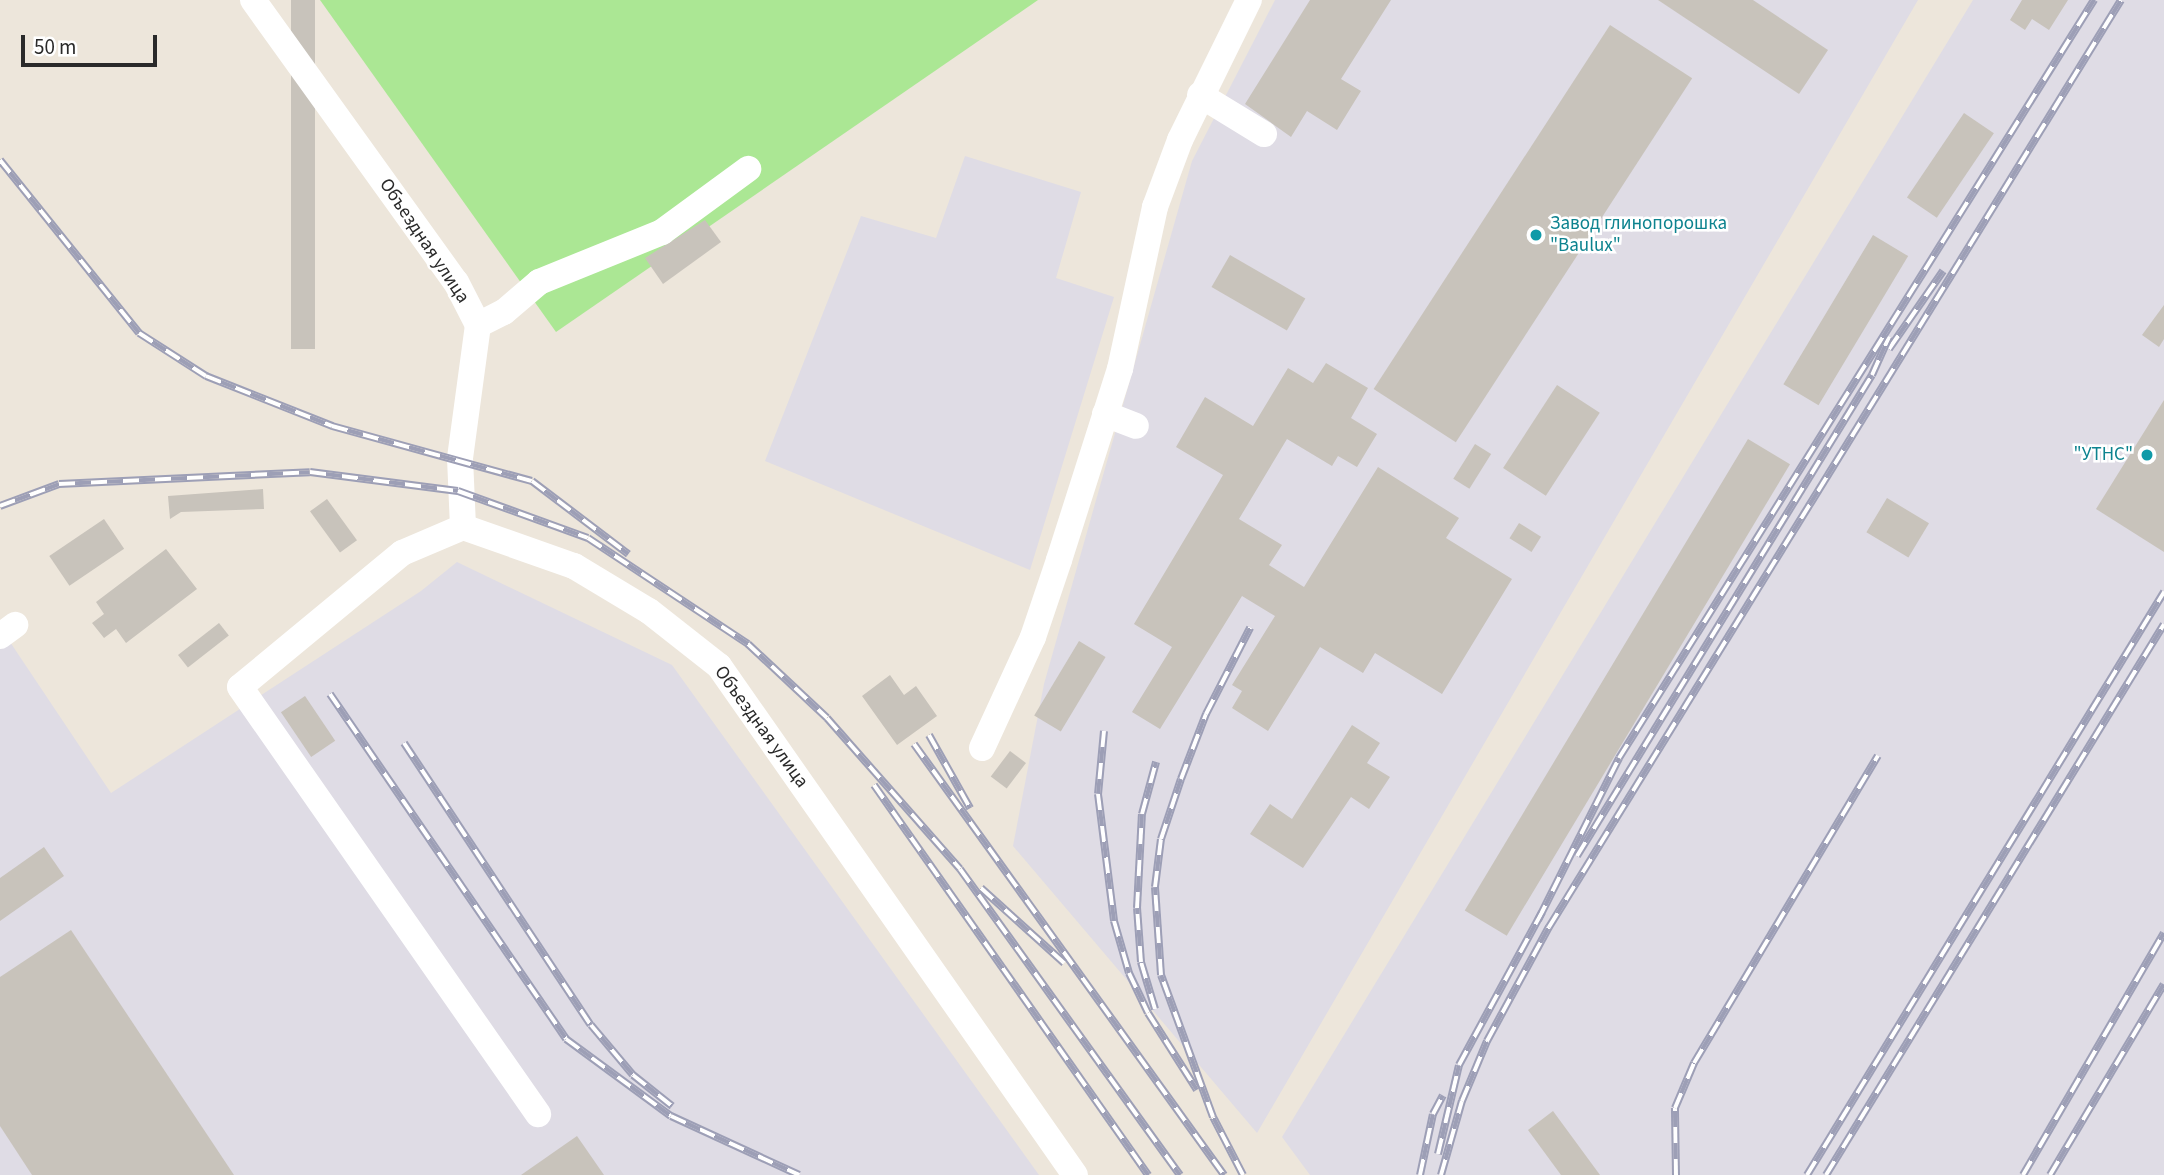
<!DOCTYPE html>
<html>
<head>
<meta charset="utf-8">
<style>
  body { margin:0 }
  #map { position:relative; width:2164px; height:1175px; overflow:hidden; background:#ede6db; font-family:"Source Sans 3",sans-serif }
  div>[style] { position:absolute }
  .industrial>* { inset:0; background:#dfdce5 }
  .green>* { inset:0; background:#abe794 }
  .building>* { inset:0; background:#c8c3bb; transform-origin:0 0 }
  .minor>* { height:26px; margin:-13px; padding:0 13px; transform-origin:13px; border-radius:13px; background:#fff }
  .rail>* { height:8px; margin-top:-4px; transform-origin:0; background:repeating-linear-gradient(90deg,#fff 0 16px,#9d9fb6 0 32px); box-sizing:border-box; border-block:2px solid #9d9fb6 }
  .dots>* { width:19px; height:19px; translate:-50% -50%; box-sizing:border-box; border:4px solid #fff; border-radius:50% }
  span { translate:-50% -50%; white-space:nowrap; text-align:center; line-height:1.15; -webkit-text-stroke:5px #fff; paint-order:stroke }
  .culture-label { font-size:19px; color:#0d838f }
  .left { translate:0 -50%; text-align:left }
  .right { translate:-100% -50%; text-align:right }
  .street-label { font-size:19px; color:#2a2a2a }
  .scale { position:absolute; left:21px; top:35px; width:136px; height:32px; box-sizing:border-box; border:4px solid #2a2a2a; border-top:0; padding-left:9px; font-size:21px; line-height:24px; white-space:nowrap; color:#2a2a2a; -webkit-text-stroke:5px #fff; paint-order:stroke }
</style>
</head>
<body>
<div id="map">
  <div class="industrial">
    <i style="clip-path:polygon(1275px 0,1918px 0,1257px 1133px,1013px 846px,1044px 684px,1192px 161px)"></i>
    <i style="clip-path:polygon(1973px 0,2164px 0,2164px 1175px,1310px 1175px,1282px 1137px)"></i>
    <i style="clip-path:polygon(965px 156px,1081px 192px,1056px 278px,1114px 297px,1030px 570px,765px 461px,861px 216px,936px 238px)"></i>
    <i style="clip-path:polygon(457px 562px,672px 665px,1039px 1175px,0 1175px,0 627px,111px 793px,421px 591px)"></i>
  </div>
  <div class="green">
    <i style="clip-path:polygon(320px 0,1038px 0,556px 332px)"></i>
  </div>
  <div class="building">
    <i style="left:291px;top:0;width:24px;height:349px"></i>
    <i style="clip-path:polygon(1310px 0,1391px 0,1341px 79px,1361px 91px,1337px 130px,1307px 111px,1291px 137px,1245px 104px)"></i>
    <i style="clip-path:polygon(1658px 0,1753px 0,1828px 50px,1799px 94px)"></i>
    <i style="clip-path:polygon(2022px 0,2068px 0,2049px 30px,2032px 19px,2025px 30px,2010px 20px)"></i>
    <i style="left:1610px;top:25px;width:98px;height:434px;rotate:33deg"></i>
    <i style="left:1964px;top:113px;width:36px;height:102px;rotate:34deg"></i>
    <i style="clip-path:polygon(705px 220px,721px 242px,663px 284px,645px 258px)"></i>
    <i style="left:1873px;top:235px;width:41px;height:174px;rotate:31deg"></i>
    <i style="left:1230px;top:255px;width:87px;height:37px;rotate:30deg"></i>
    <i style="clip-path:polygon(2164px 305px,2164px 339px,2159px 347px,2142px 335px)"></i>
    <i style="clip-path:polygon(1326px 363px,1368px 388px,1351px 418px,1377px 434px,1357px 467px,1338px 456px,1332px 466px,1287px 439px,1239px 519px,1282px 545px,1269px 565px,1304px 587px,1378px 467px,1459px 518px,1446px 538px,1512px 579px,1442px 694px,1375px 653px,1363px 673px,1320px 647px,1268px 731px,1232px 708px,1242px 691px,1232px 685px,1275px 616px,1242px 596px,1160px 729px,1132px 712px,1172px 647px,1134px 624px,1223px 475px,1176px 447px,1205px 397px,1253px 426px,1288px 368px,1313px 383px)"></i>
    <i style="left:1557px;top:385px;width:51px;height:99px;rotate:33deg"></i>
    <i style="clip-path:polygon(2164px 400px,2164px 552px,2096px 509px)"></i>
    <i style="left:1748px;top:439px;width:49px;height:550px;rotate:31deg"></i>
    <i style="left:1475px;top:444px;width:19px;height:41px;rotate:32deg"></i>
    <i style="clip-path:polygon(263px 489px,264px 509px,181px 512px,170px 519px,168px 496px)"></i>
    <i style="left:1887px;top:498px;width:49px;height:40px;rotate:31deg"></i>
    <i style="left:327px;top:499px;width:51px;height:21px;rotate:54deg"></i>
    <i style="left:104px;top:519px;width:36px;height:66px;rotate:56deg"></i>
    <i style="left:1519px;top:523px;width:26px;height:18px;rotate:32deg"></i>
    <i style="clip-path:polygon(166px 549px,197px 589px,126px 643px,116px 629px,104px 638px,92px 623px,104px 614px,96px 602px)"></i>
    <i style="left:219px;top:623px;width:16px;height:52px;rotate:52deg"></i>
    <i style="left:1079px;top:641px;width:31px;height:87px;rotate:31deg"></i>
    <i style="clip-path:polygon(890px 675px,904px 695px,916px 686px,937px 716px,897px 745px,862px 696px)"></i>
    <i style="left:305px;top:696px;width:54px;height:29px;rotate:56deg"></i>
    <i style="clip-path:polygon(1352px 725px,1380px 743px,1367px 763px,1390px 777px,1369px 809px,1351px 797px,1303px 868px,1250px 834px,1270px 804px,1292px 819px)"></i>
    <i style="left:1010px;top:751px;width:20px;height:32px;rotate:37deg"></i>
    <i style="clip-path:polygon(44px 847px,64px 876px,0 921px,0 878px)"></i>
    <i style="clip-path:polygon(71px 930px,234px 1175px,32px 1175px,0 1126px,0 977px)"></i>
    <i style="clip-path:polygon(1553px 1111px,1600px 1175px,1561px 1175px,1528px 1130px)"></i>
    <i style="clip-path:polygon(577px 1136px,604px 1175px,521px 1175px)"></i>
  </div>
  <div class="minor">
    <i style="left:253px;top:0;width:347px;rotate:54.3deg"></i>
    <i style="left:456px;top:282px;width:48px;rotate:62.9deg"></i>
    <i style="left:478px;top:325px;width:134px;rotate:97.7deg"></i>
    <i style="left:460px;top:458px;width:69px;rotate:87.5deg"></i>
    <i style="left:463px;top:527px;width:118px;rotate:19.4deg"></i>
    <i style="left:574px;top:566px;width:87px;rotate:31deg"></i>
    <i style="left:649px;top:611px;width:89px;rotate:38.2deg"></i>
    <i style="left:719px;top:666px;width:621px;rotate:55.03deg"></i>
    <i style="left:1200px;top:95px;width:75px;rotate:31.4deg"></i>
    <i style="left:478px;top:325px;width:29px;rotate:-27deg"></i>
    <i style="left:504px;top:312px;width:46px;rotate:-40.6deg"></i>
    <i style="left:539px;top:282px;width:133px;rotate:-22.1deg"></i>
    <i style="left:662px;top:232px;width:107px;rotate:-36.2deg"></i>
    <i style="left:1105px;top:414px;width:33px;rotate:21deg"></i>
    <i style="left:463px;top:527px;width:66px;rotate:156.9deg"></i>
    <i style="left:402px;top:553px;width:210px;rotate:140.4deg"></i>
    <i style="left:240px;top:687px;width:521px;rotate:55.09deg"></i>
    <i style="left:0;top:636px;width:19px;rotate:-36deg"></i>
    <i style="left:982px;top:748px;width:122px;rotate:-65.3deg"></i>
    <i style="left:1033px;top:637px;width:81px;rotate:-71.3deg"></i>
    <i style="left:1059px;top:560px;width:201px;rotate:-72.3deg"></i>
    <i style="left:1120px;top:369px;width:166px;rotate:-77.8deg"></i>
    <i style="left:1155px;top:207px;width:72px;rotate:-69.5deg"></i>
    <i style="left:1180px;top:140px;width:156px;rotate:-63.8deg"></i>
  </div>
  <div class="rail">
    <i style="left:0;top:160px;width:222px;rotate:51.2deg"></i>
    <i style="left:139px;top:333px;width:80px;rotate:32.7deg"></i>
    <i style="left:206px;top:376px;width:136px;rotate:21.6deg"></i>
    <i style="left:332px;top:426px;width:207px;rotate:15.4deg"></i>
    <i style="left:532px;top:481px;width:121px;rotate:37.2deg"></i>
    <i style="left:1889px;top:349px;width:95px;rotate:-55.3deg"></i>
    <i style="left:0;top:506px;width:63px;rotate:-20.4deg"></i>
    <i style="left:59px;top:484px;width:251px;rotate:-2.7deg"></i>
    <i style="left:310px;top:472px;width:149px;rotate:7.3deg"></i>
    <i style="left:458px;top:491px;width:138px;rotate:19.9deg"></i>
    <i style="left:588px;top:538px;width:192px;rotate:33.5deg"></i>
    <i style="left:748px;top:644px;width:108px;rotate:43.1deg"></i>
    <i style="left:827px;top:718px;width:201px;rotate:48.6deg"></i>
    <i style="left:960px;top:869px;width:377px;rotate:54.3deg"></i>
    <i style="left:330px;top:694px;width:418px;rotate:55.6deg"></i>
    <i style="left:566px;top:1039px;width:130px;rotate:36.3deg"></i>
    <i style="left:671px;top:1116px;width:141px;rotate:24.7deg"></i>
    <i style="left:1104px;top:731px;width:63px;rotate:95.4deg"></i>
    <i style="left:1098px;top:794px;width:128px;rotate:82.8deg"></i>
    <i style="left:1114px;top:921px;width:54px;rotate:73.9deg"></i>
    <i style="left:1129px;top:973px;width:44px;rotate:64.6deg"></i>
    <i style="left:1148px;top:1013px;width:91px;rotate:57.5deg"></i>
    <i style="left:929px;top:735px;width:84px;rotate:60.7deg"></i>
    <i style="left:404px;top:743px;width:338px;rotate:56.5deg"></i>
    <i style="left:591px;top:1025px;width:65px;rotate:50deg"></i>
    <i style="left:633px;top:1075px;width:50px;rotate:38.5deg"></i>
    <i style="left:914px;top:744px;width:531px;rotate:54.27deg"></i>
    <i style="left:874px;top:785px;width:477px;rotate:54.9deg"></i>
    <i style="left:1577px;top:856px;width:564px;rotate:-58.48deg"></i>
    <i style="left:1872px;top:375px;width:42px;rotate:-65.9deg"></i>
    <i style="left:981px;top:888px;width:112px;rotate:42.1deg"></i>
    <i style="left:1538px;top:920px;width:181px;rotate:-63.4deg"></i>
    <i style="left:1619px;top:758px;width:895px;rotate:-57.93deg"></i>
    <i style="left:1155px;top:1009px;width:49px;rotate:-106.6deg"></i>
    <i style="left:1141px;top:962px;width:54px;rotate:-94.2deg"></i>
    <i style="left:1137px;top:908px;width:94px;rotate:-87deg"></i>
    <i style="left:1142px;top:814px;width:54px;rotate:-74.9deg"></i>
    <i style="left:1438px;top:1154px;width:91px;rotate:-76.7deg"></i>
    <i style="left:1459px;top:1065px;width:174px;rotate:-61.5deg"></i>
    <i style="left:1243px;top:1175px;width:65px;rotate:-117.3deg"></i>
    <i style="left:1213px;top:1117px;width:151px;rotate:-110.1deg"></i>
    <i style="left:1161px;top:975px;width:88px;rotate:-93.9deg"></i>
    <i style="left:1155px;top:887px;width:48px;rotate:-82.9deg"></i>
    <i style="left:1161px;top:839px;width:63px;rotate:-71.6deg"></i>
    <i style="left:1181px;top:779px;width:70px;rotate:-69deg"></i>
    <i style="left:1206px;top:714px;width:97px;rotate:-62.9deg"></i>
    <i style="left:1420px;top:1175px;width:62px;rotate:-78deg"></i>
    <i style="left:1433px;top:1114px;width:21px;rotate:-62deg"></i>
    <i style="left:1441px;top:1175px;width:77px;rotate:-74.2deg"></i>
    <i style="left:1462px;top:1101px;width:65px;rotate:-67.4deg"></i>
    <i style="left:1487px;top:1041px;width:130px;rotate:-61.5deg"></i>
    <i style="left:1549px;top:927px;width:1089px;rotate:-58.32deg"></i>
    <i style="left:1676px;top:1175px;width:67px;rotate:-90.9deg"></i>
    <i style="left:1675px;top:1108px;width:49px;rotate:-67.1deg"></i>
    <i style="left:1694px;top:1063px;width:358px;rotate:-59.1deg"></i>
    <i style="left:1807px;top:1175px;width:684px;rotate:-58.52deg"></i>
    <i style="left:1826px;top:1175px;width:646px;rotate:-58.47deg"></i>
    <i style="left:2023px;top:1175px;width:280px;rotate:-59.8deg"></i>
    <i style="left:2050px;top:1175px;width:222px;rotate:-59.2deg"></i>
  </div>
  <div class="dots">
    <i style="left:1536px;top:235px;background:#0f9aa8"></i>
    <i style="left:2147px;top:455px;background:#0f9aa8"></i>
  </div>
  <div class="culture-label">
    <span class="left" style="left:1550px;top:235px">Завод глинопорошка<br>"Baulux"</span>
    <span class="right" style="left:2133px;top:455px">"УТНС"</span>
  </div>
  <div class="street-label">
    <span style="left:424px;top:241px;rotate:56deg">Объездная улица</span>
    <span style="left:761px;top:727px;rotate:54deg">Объездная улица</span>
  </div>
  <div class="scale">50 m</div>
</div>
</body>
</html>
